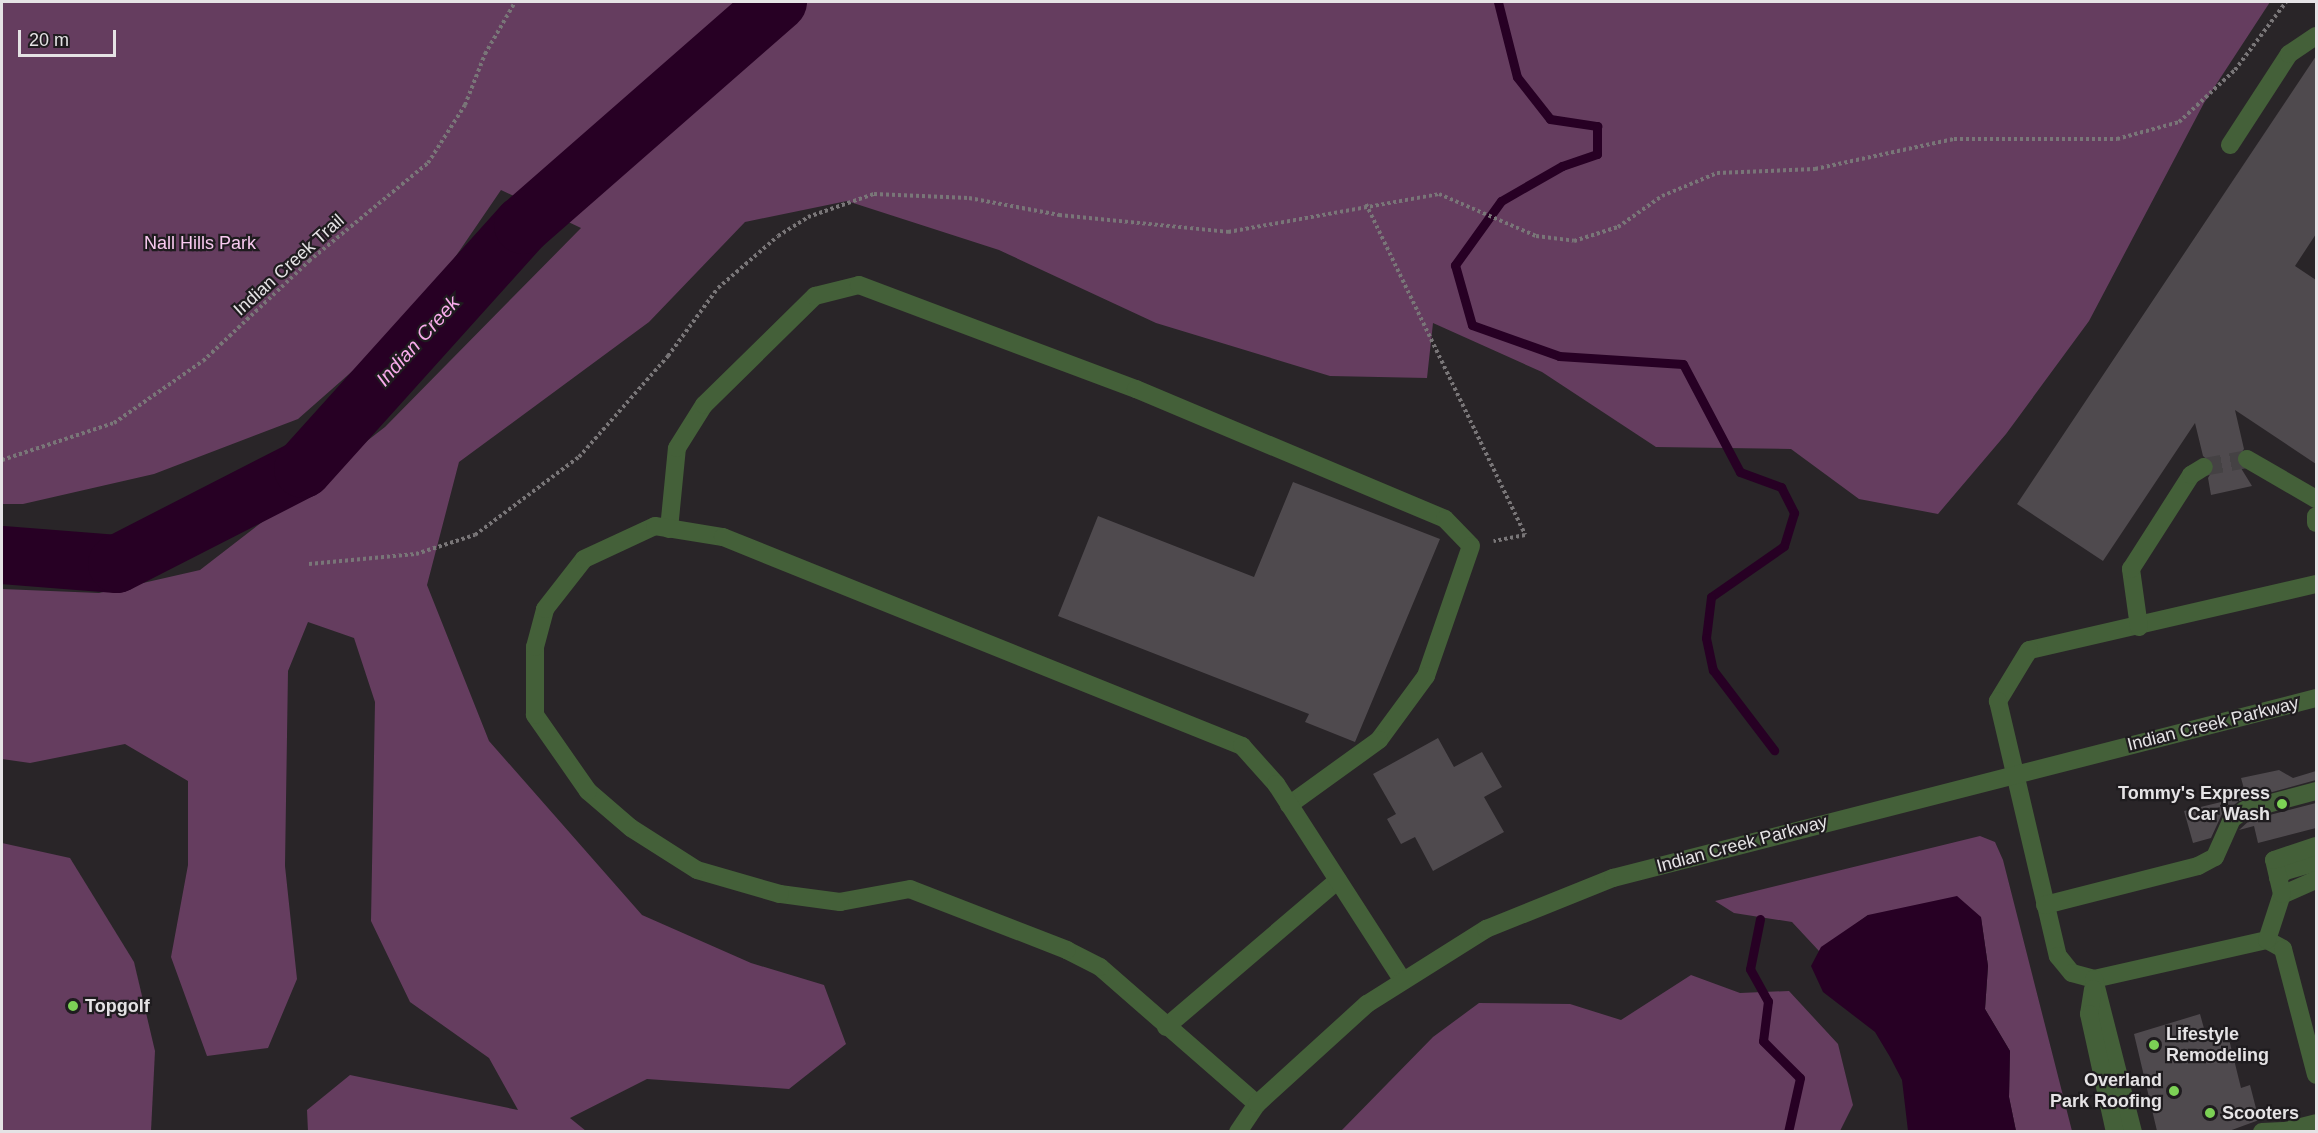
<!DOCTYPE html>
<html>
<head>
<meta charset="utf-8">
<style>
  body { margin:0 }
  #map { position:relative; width:2318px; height:1133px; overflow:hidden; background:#292528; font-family:Arial,sans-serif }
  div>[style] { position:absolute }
  .green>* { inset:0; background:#653d5f }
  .water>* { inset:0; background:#270024 }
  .stream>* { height:9px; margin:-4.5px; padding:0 4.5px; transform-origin:4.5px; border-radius:4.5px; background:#270024 }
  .river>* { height:58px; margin:-29px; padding:0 29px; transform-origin:29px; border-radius:29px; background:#270024 }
  .building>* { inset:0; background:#4f4a4e }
  .minor-tunnel>* { height:18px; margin-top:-9px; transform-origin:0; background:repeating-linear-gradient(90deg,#454244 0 18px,transparent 0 27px) }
  .path>* { height:4px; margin-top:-2px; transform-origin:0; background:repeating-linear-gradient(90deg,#797678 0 3px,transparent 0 6px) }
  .minor>* { height:18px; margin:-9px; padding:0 9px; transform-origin:9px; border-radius:9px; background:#446039 }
  .dots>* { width:16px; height:16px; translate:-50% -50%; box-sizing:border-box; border:3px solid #1f1c1f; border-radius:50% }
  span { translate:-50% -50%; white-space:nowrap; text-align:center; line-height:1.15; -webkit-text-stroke:4.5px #1f1c1f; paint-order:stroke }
  .park-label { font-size:18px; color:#f9caf0 }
  .street-label { font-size:18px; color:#e5e3e5 }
  .poi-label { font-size:18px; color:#e5e3e5; font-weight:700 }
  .right { translate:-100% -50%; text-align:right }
  .left { translate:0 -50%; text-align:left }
  .water-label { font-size:20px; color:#f8abeb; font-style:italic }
  .frame { position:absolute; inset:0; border:3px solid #e5e3e5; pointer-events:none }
  .scale { position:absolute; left:18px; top:30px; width:98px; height:27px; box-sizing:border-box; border:3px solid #e5e3e5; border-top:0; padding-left:8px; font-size:18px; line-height:21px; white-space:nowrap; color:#e5e3e5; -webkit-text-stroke:4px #1f1c1f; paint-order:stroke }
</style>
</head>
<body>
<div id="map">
  <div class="green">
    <i style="clip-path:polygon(2px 2px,2270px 2px,2204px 103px,2089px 321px,2006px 434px,1938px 514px,1859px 499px,1791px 449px,1656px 447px,1542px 372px,1433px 323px,1427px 378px,1330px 376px,1156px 323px,999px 250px,847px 201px,745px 222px,649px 322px,459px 462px,427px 585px,489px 741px,642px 915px,751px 963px,824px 985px,846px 1044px,789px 1089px,647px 1079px,570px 1118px,586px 1131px,308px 1132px,307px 1110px,350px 1075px,518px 1110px,489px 1058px,410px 1002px,371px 921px,375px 702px,354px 638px,308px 622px,288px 671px,285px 866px,297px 979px,268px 1048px,207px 1056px,171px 957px,188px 865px,188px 781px,125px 744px,30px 763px,2px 759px,2px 589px,99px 593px,200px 570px,385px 427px,581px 228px,501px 190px,415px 316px,298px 419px,154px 474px,23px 504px,2px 504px)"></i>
    <i style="clip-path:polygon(1980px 836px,1995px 842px,2003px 860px,2072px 1131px,2016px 1131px,2009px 1097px,2010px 1051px,1985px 1009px,1988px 966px,1981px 918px,1868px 915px,1819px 951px,1792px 922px,1734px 913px,1715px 901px)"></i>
    <i style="clip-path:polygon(2px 843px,70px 858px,134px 962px,155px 1051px,151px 1131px,2px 1131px)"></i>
    <i style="clip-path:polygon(1691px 975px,1740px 993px,1789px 991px,1838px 1044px,1853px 1105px,1840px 1131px,1341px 1131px,1433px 1037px,1479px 1003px,1570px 1004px,1621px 1020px)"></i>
  </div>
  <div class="water">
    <i style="clip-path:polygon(1957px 896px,1981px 917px,1988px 966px,1985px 1009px,2010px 1051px,2009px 1097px,2016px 1131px,1908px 1131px,1902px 1080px,1890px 1057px,1875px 1032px,1823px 992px,1811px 966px,1821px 947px,1868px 915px)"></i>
  </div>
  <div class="stream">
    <i style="left:1498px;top:2px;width:77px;rotate:75.8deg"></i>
    <i style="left:1517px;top:77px;width:53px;rotate:51.8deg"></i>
    <i style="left:1550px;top:119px;width:48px;rotate:8.5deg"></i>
    <i style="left:1597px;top:126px;width:28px;rotate:90deg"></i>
    <i style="left:1597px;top:154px;width:37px;rotate:161deg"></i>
    <i style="left:1562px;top:166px;width:70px;rotate:150.2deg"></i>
    <i style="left:1501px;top:201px;width:79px;rotate:125.7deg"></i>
    <i style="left:1455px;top:265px;width:62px;rotate:74.2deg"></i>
    <i style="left:1472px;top:325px;width:92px;rotate:19.6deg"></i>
    <i style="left:1559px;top:356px;width:124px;rotate:3.7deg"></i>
    <i style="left:1683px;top:364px;width:122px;rotate:62.2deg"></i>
    <i style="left:1740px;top:472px;width:44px;rotate:20.1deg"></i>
    <i style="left:1781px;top:487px;width:29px;rotate:63deg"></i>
    <i style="left:1794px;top:513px;width:34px;rotate:107deg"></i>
    <i style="left:1784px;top:546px;width:89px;rotate:145.1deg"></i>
    <i style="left:1711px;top:597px;width:41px;rotate:97deg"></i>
    <i style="left:1706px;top:638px;width:33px;rotate:78deg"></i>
    <i style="left:1713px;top:670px;width:101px;rotate:52.7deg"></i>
    <i style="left:1760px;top:919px;width:51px;rotate:101.3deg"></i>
    <i style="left:1750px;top:969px;width:37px;rotate:61deg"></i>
    <i style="left:1768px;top:1001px;width:40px;rotate:97.1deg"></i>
    <i style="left:1763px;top:1041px;width:52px;rotate:45deg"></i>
    <i style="left:1800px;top:1078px;width:55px;rotate:102.5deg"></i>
  </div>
  <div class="river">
    <i style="left:2px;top:555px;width:115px;rotate:4.5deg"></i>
    <i style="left:117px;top:564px;width:209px;rotate:-27.1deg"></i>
    <i style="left:303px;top:469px;width:329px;rotate:-48deg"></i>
    <i style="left:523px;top:225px;width:339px;rotate:-41.2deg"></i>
  </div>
  <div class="building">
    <i style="clip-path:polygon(2316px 56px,2316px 234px,2295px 266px,2316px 280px,2316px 464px,2235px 410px,2244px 449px,2236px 460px,2252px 486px,2211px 495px,2208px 478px,2215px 466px,2203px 456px,2195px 423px,2103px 561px,2017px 504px)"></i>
    <i style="clip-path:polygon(1293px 482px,1440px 539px,1355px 742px,1305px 722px,1309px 714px,1058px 616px,1098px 516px,1254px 577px)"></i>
    <i style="clip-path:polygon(1438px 738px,1454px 767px,1482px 752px,1502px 787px,1484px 797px,1504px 832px,1433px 871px,1415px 837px,1401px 844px,1387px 819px,1396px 814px,1373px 774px)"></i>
    <i style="clip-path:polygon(2279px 770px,2293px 778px,2316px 771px,2316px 780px,2239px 801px,2222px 814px,2211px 838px,2193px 843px,2184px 811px,2246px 796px,2241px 778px)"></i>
    <i style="clip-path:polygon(2316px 803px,2316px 828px,2258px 843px,2254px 826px,2239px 830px,2250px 820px)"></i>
    <i style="clip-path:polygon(2200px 1014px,2205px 1032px,2226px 1027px,2241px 1088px,2250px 1085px,2259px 1120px,2229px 1131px,2157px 1131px,2134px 1034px)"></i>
  </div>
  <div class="minor-tunnel">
    <i style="left:2204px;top:467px;width:44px;rotate:-10.5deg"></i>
  </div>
  <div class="path">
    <i style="left:1366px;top:204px;width:367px;rotate:64.3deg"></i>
    <i style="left:1525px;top:535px;width:32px;rotate:169deg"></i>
    <i style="left:2px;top:460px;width:118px;rotate:-18.3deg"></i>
    <i style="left:114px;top:423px;width:108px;rotate:-34.9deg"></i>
    <i style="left:203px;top:361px;width:146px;rotate:-43.3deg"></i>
    <i style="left:309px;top:261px;width:154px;rotate:-39.5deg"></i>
    <i style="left:428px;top:163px;width:69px;rotate:-57.5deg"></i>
    <i style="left:465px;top:105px;width:55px;rotate:-68.6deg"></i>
    <i style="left:485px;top:54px;width:60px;rotate:-60deg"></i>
    <i style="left:309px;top:564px;width:107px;rotate:-5.3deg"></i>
    <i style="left:416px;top:554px;width:62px;rotate:-17.9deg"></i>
    <i style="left:475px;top:535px;width:130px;rotate:-36.9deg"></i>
    <i style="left:579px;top:457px;width:135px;rotate:-48.6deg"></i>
    <i style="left:668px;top:356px;width:84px;rotate:-53.7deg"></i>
    <i style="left:718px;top:288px;width:79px;rotate:-40.9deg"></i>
    <i style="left:778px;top:236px;width:36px;rotate:-32deg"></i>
    <i style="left:808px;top:217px;width:70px;rotate:-19.2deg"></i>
    <i style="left:874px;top:194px;width:95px;rotate:2.4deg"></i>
    <i style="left:969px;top:198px;width:92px;rotate:10.7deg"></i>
    <i style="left:1059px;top:215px;width:170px;rotate:5.7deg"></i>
    <i style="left:1228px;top:232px;width:214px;rotate:-10.2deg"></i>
    <i style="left:1439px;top:194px;width:106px;rotate:23.4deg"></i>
    <i style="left:1536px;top:236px;width:38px;rotate:7deg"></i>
    <i style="left:1574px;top:241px;width:46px;rotate:-17.7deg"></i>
    <i style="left:1618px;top:227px;width:54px;rotate:-35.2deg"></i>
    <i style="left:1662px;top:196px;width:60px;rotate:-22.7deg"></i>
    <i style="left:1717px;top:173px;width:98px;rotate:-2.3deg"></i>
    <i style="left:1815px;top:169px;width:142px;rotate:-12.2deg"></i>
    <i style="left:1954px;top:139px;width:163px"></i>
    <i style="left:2117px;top:139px;width:64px;rotate:-15.3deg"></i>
    <i style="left:2179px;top:122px;width:76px;rotate:-42.9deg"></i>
    <i style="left:2235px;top:70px;width:85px;rotate:-53.1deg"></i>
  </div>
  <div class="minor">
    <i style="left:2230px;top:145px;width:108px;rotate:-57deg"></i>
    <i style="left:2289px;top:54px;width:32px;rotate:-34deg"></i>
    <i style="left:2247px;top:459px;width:80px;rotate:30.1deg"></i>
    <i style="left:2316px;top:516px;width:7px;rotate:90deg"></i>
    <i style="left:669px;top:529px;width:81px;rotate:-84.4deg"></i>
    <i style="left:677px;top:448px;width:51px;rotate:-57.9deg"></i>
    <i style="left:704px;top:405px;width:156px;rotate:-44.5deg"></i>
    <i style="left:815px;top:296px;width:45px;rotate:-14deg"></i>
    <i style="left:859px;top:285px;width:296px;rotate:20.6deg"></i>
    <i style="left:1136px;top:389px;width:335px;rotate:22.8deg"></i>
    <i style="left:1445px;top:519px;width:37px;rotate:46deg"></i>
    <i style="left:1471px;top:546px;width:138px;rotate:109.1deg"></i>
    <i style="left:1426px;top:676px;width:79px;rotate:126.3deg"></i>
    <i style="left:1379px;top:740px;width:111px;rotate:144.2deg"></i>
    <i style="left:2316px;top:584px;width:294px;rotate:167deg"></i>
    <i style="left:2029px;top:650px;width:60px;rotate:121.3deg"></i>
    <i style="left:1998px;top:701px;width:262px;rotate:76.8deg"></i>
    <i style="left:2058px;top:956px;width:22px;rotate:51deg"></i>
    <i style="left:2072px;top:973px;width:23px;rotate:15deg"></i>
    <i style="left:2094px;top:979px;width:177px;rotate:-12.7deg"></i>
    <i style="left:2267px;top:940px;width:18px;rotate:29deg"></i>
    <i style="left:2283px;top:949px;width:130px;rotate:75.3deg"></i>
    <i style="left:2139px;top:627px;width:59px;rotate:-97.9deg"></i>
    <i style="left:2131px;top:569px;width:112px;rotate:-57.4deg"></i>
    <i style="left:2191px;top:475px;width:15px;rotate:-32deg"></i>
    <i style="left:2278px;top:878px;width:10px;rotate:-45deg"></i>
    <i style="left:2285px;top:871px;width:32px;rotate:-16deg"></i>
    <i style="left:2282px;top:895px;width:37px;rotate:-24deg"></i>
    <i style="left:2045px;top:905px;width:158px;rotate:-14.3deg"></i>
    <i style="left:2198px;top:866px;width:19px;rotate:-28deg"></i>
    <i style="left:2215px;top:857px;width:42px;rotate:-65.9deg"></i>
    <i style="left:2232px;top:819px;width:16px;rotate:-35deg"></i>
    <i style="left:2245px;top:810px;width:73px;rotate:-15deg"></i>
    <i style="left:2267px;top:940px;width:48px;rotate:-71.9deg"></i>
    <i style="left:2282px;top:894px;width:35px;rotate:-103deg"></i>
    <i style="left:2274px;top:860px;width:44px;rotate:-18.4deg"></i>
    <i style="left:2094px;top:979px;width:158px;rotate:75.7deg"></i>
    <i style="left:2093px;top:989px;width:25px;rotate:99deg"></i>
    <i style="left:2089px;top:1014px;width:121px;rotate:77.6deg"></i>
    <i style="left:1166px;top:1027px;width:226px;rotate:-40.5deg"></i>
    <i style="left:1257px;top:1104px;width:208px;rotate:-138.9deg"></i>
    <i style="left:1100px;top:967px;width:37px;rotate:-153deg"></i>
    <i style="left:1067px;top:950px;width:168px;rotate:-158.8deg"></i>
    <i style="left:910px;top:889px;width:71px;rotate:169.5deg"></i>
    <i style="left:840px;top:902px;width:61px;rotate:-172.4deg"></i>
    <i style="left:780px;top:894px;width:86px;rotate:-163.9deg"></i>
    <i style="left:697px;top:870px;width:78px;rotate:-147.5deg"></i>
    <i style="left:631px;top:828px;width:57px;rotate:-139.3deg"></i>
    <i style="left:588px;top:791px;width:93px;rotate:-124.9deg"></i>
    <i style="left:535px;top:715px;width:68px;rotate:-90deg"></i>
    <i style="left:535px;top:647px;width:39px;rotate:-75deg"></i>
    <i style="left:545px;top:609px;width:63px;rotate:-52deg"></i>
    <i style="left:584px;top:559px;width:78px;rotate:-24.9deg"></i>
    <i style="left:655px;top:526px;width:69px;rotate:9.2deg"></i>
    <i style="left:723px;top:537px;width:560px;rotate:21.93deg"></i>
    <i style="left:1242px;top:746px;width:51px;rotate:48.2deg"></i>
    <i style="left:1276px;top:784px;width:234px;rotate:57.2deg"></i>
    <i style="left:1238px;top:1132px;width:34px;rotate:-56deg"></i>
    <i style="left:1257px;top:1104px;width:149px;rotate:-42.3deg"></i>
    <i style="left:1367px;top:1004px;width:141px;rotate:-32.2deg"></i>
    <i style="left:1486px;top:929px;width:137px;rotate:-21.9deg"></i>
    <i style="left:1613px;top:878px;width:726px;rotate:-14.36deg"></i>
    <i style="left:2262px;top:1132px;width:21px;rotate:-3deg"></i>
    <i style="left:2281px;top:1132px;width:36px;rotate:-14deg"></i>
  </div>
  <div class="dots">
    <i style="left:2282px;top:804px;background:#7cd155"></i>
    <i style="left:73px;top:1006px;background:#7cd155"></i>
    <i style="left:2154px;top:1045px;background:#7cd155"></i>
    <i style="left:2174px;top:1091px;background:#7cd155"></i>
    <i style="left:2210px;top:1113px;background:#7cd155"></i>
  </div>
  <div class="park-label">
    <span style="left:200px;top:243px">Nall Hills Park</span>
  </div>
  <div class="street-label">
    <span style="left:289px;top:265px;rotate:-42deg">Indian Creek Trail</span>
    <span style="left:2213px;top:724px;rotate:-14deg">Indian Creek Parkway</span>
    <span style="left:1742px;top:844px;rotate:-15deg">Indian Creek Parkway</span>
  </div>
  <div class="poi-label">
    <span class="right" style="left:2270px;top:804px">Tommy's Express<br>Car Wash</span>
    <span class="left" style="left:85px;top:1006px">Topgolf</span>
    <span class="left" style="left:2166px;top:1045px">Lifestyle<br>Remodeling</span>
    <span class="right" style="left:2162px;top:1091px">Overland<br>Park Roofing</span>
    <span class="left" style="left:2222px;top:1113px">Scooters</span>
  </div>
  <div class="water-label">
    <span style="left:418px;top:341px;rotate:-48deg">Indian Creek</span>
  </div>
  <div class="frame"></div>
  <div class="scale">20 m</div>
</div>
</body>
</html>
